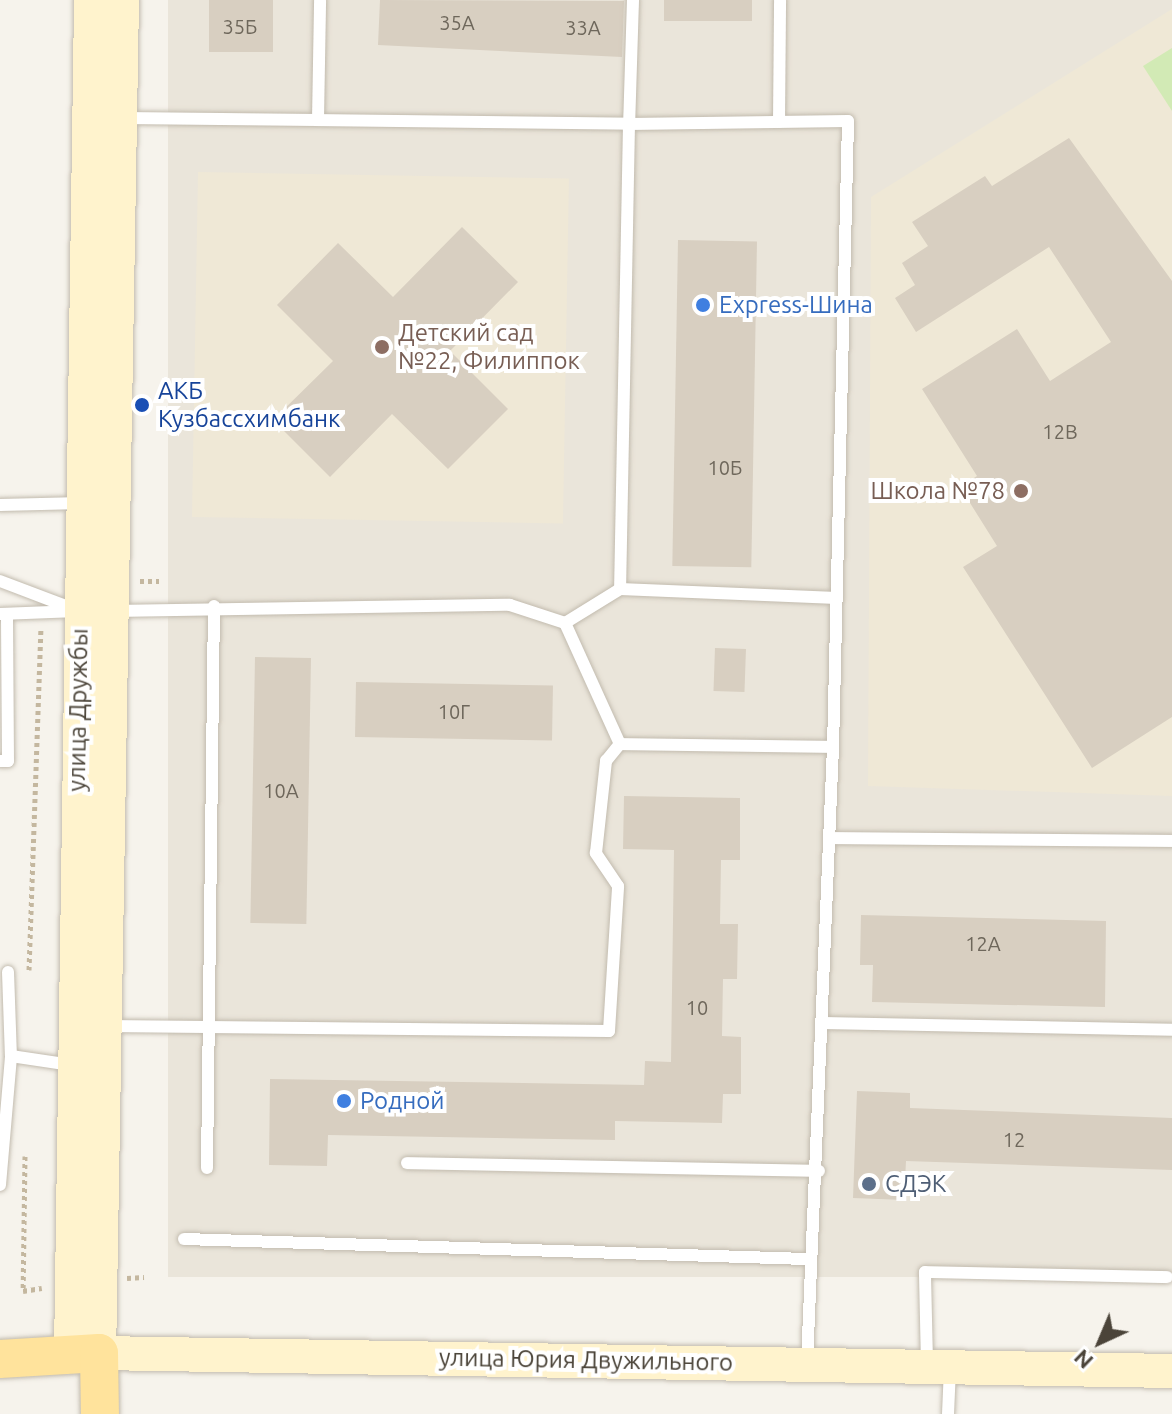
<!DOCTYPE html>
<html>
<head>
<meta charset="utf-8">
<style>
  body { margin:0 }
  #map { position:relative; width:1172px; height:1414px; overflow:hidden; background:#f6f3ec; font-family:Ubuntu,sans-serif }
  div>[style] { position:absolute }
  .residential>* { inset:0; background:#eae5da; transform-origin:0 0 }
  .education>* { inset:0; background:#efe8d6; transform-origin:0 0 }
  .green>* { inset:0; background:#d2eab5 }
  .building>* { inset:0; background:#d8cfc1; transform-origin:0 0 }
  .path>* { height:5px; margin-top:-2.5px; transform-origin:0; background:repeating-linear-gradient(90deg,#c4b79f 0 4px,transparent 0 8px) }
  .roads { filter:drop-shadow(0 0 2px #c2bbae) drop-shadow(0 0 2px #c2bbae) }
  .lane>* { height:12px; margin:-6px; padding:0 6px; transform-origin:6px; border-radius:6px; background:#fff }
  .secondary>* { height:34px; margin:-17px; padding:0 17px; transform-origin:17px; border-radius:17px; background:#fff3cd }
  .primary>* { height:38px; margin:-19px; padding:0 19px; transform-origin:19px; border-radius:19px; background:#ffe39c }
  .dots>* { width:22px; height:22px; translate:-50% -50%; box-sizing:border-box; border:4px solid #fff; border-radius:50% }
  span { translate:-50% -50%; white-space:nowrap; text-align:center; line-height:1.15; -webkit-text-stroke:8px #fff; paint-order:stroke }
  .number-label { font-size:20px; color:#6e675b }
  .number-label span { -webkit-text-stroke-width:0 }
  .shop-label { font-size:24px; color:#366cbe }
  .left { translate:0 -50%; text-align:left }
  .education-label { font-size:24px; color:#785e54 }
  .right { translate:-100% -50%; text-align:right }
  .transit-label { font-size:24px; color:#164399 }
  .street-label { font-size:24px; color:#4b4439 }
  .service-label { font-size:24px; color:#4e5e75 }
  .north { position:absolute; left:1060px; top:1302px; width:80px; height:80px; -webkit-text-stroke:6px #fff; paint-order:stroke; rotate:224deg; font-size:22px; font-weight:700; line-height:32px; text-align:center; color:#4b4439 }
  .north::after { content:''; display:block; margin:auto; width:28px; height:36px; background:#4b4439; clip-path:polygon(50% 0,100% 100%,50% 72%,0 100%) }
</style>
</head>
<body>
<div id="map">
  <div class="residential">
    <i style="left:168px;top:0;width:1004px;height:1277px"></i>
  </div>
  <div class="education">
    <i style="clip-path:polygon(1172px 9px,1172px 796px,868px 786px,871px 197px)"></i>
    <i style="left:198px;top:172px;width:371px;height:345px;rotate:1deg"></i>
  </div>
  <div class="green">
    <i style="clip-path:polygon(1172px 48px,1172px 111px,1143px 66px)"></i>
  </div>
  <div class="building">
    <i style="left:209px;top:0;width:64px;height:52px"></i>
    <i style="clip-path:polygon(380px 0,624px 1px,622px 57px,378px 45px)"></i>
    <i style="left:664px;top:0;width:88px;height:21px"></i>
    <i style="clip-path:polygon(1069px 138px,1172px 281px,1172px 717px,1092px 768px,963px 567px,997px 546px,960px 487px,977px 476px,922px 389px,1017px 329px,1050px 381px,1111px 342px,1049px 247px,916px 332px,895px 298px,915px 285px,902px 263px,928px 246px,912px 222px,985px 176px,992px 186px)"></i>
    <i style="clip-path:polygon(462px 227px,518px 282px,450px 351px,508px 409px,448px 469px,392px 414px,330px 477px,273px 420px,333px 361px,277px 305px,338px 243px,393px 297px)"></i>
    <i style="left:678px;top:240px;width:79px;height:326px;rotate:1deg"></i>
    <i style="left:715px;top:648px;width:31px;height:43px;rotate:2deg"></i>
    <i style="left:255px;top:657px;width:56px;height:266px;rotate:1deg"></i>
    <i style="left:356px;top:682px;width:197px;height:55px;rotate:1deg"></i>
    <i style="clip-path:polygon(624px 796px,740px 798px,740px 860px,721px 860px,720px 924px,738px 924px,737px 979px,723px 979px,722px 1036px,741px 1037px,741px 1094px,723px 1094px,722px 1123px,615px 1121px,615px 1140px,328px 1135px,327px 1166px,269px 1165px,270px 1079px,644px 1085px,645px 1061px,671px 1062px,674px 850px,623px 849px)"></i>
    <i style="clip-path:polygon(861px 915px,1106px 921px,1105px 1007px,872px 1002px,873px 965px,860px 965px)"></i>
    <i style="clip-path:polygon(857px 1091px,910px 1093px,910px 1108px,1172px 1118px,1172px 1170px,906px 1161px,904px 1200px,853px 1198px)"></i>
  </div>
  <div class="path">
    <i style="left:140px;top:581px;width:19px"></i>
    <i style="left:29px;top:970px;width:341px;rotate:-88deg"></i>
    <i style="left:25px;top:1156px;width:135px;rotate:90.8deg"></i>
    <i style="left:23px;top:1291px;width:19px;rotate:-9deg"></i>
    <i style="left:127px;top:1278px;width:17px;rotate:-3deg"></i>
  </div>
  <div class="roads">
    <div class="lane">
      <i style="left:633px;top:0;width:124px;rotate:91.8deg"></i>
      <i style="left:629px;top:124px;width:219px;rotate:-0.8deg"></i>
      <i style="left:848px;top:121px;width:626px;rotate:91.37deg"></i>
      <i style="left:123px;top:118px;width:195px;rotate:0.6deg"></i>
      <i style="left:318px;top:120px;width:120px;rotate:-89deg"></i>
      <i style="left:318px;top:120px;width:311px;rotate:0.7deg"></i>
      <i style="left:629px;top:124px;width:465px;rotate:91.1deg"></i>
      <i style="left:779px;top:122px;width:122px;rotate:-89.5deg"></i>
      <i style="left:0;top:505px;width:82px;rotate:-1.4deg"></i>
      <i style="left:0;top:581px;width:85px;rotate:20.8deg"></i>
      <i style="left:113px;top:611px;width:397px;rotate:-0.9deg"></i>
      <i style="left:510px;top:605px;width:58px;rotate:18.1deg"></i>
      <i style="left:565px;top:623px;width:65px;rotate:-31.7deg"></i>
      <i style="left:620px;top:589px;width:217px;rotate:2.4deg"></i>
      <i style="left:0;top:614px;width:77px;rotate:-2.2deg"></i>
      <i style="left:565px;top:623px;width:133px;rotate:65.6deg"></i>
      <i style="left:0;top:761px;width:8px"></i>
      <i style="left:8px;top:761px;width:147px;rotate:-90.4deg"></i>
      <i style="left:830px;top:838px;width:342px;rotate:0.5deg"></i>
      <i style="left:8px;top:972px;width:84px;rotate:88deg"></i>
      <i style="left:11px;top:1056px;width:61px;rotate:8.5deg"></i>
      <i style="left:823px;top:1023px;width:349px;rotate:1.1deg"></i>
      <i style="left:106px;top:1026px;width:503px;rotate:0.57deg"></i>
      <i style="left:609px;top:1031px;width:145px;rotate:-86.4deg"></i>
      <i style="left:618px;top:886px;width:40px;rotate:-124deg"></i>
      <i style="left:596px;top:853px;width:93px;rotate:-83.8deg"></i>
      <i style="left:606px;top:761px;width:22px;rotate:-51deg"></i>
      <i style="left:620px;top:744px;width:213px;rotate:0.8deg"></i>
      <i style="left:833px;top:747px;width:617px;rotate:92.42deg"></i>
      <i style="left:407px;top:1163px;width:412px;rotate:1.1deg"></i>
      <i style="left:207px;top:1168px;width:562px;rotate:-89.29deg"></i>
      <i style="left:0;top:1185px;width:129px;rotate:-85.1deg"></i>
      <i style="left:184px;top:1239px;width:624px;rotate:1.84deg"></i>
      <i style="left:927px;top:1363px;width:91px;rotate:-91.3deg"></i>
      <i style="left:925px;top:1272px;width:242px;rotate:1.2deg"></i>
      <i style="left:948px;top:1414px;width:45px;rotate:-87.5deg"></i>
    </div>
    <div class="secondary">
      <i style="left:122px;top:0;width:1353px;rotate:90.97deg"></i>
      <i style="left:99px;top:1353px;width:1073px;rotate:0.96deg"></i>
      <i style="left:71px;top:1354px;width:1354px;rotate:-89.15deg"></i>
    </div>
    <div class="primary">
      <i style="left:0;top:1359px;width:99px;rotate:-3.5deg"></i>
      <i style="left:99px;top:1353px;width:61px;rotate:89.1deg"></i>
    </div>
  </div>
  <div class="dots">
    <i style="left:703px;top:305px;background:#3f7fe0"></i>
    <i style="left:382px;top:347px;background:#8d6e63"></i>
    <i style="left:142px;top:405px;background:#1a4fb4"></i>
    <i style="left:1021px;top:491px;background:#8d6e63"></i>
    <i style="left:344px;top:1101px;background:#3f7fe0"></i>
    <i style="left:869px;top:1184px;background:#5c6f8a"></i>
  </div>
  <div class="number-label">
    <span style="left:457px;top:22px">35А</span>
    <span style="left:240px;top:26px">35Б</span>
    <span style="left:583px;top:27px">33А</span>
    <span style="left:1060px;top:431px">12В</span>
    <span style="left:725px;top:467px">10Б</span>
    <span style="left:454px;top:711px">10Г</span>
    <span style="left:281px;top:790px">10А</span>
    <span style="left:983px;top:943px">12А</span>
    <span style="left:697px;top:1007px">10</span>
    <span style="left:1014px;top:1139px">12</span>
  </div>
  <div class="shop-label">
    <span class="left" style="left:719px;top:305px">Express-Шина</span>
    <span class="left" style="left:360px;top:1101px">Родной</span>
  </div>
  <div class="education-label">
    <span class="left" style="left:398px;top:347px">Детский сад<br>№22, Филиппок</span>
    <span class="right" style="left:1005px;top:491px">Школа №78</span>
  </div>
  <div class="transit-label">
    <span class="left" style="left:158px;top:405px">АКБ<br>Кузбассхимбанк</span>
  </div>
  <div class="street-label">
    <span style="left:78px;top:710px;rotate:-89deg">улица Дружбы</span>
    <span style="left:586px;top:1360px;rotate:1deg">улица Юрия Двужильного</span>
  </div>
  <div class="service-label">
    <span class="left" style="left:885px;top:1184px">СДЭК</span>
  </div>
  <div class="north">N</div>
</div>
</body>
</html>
